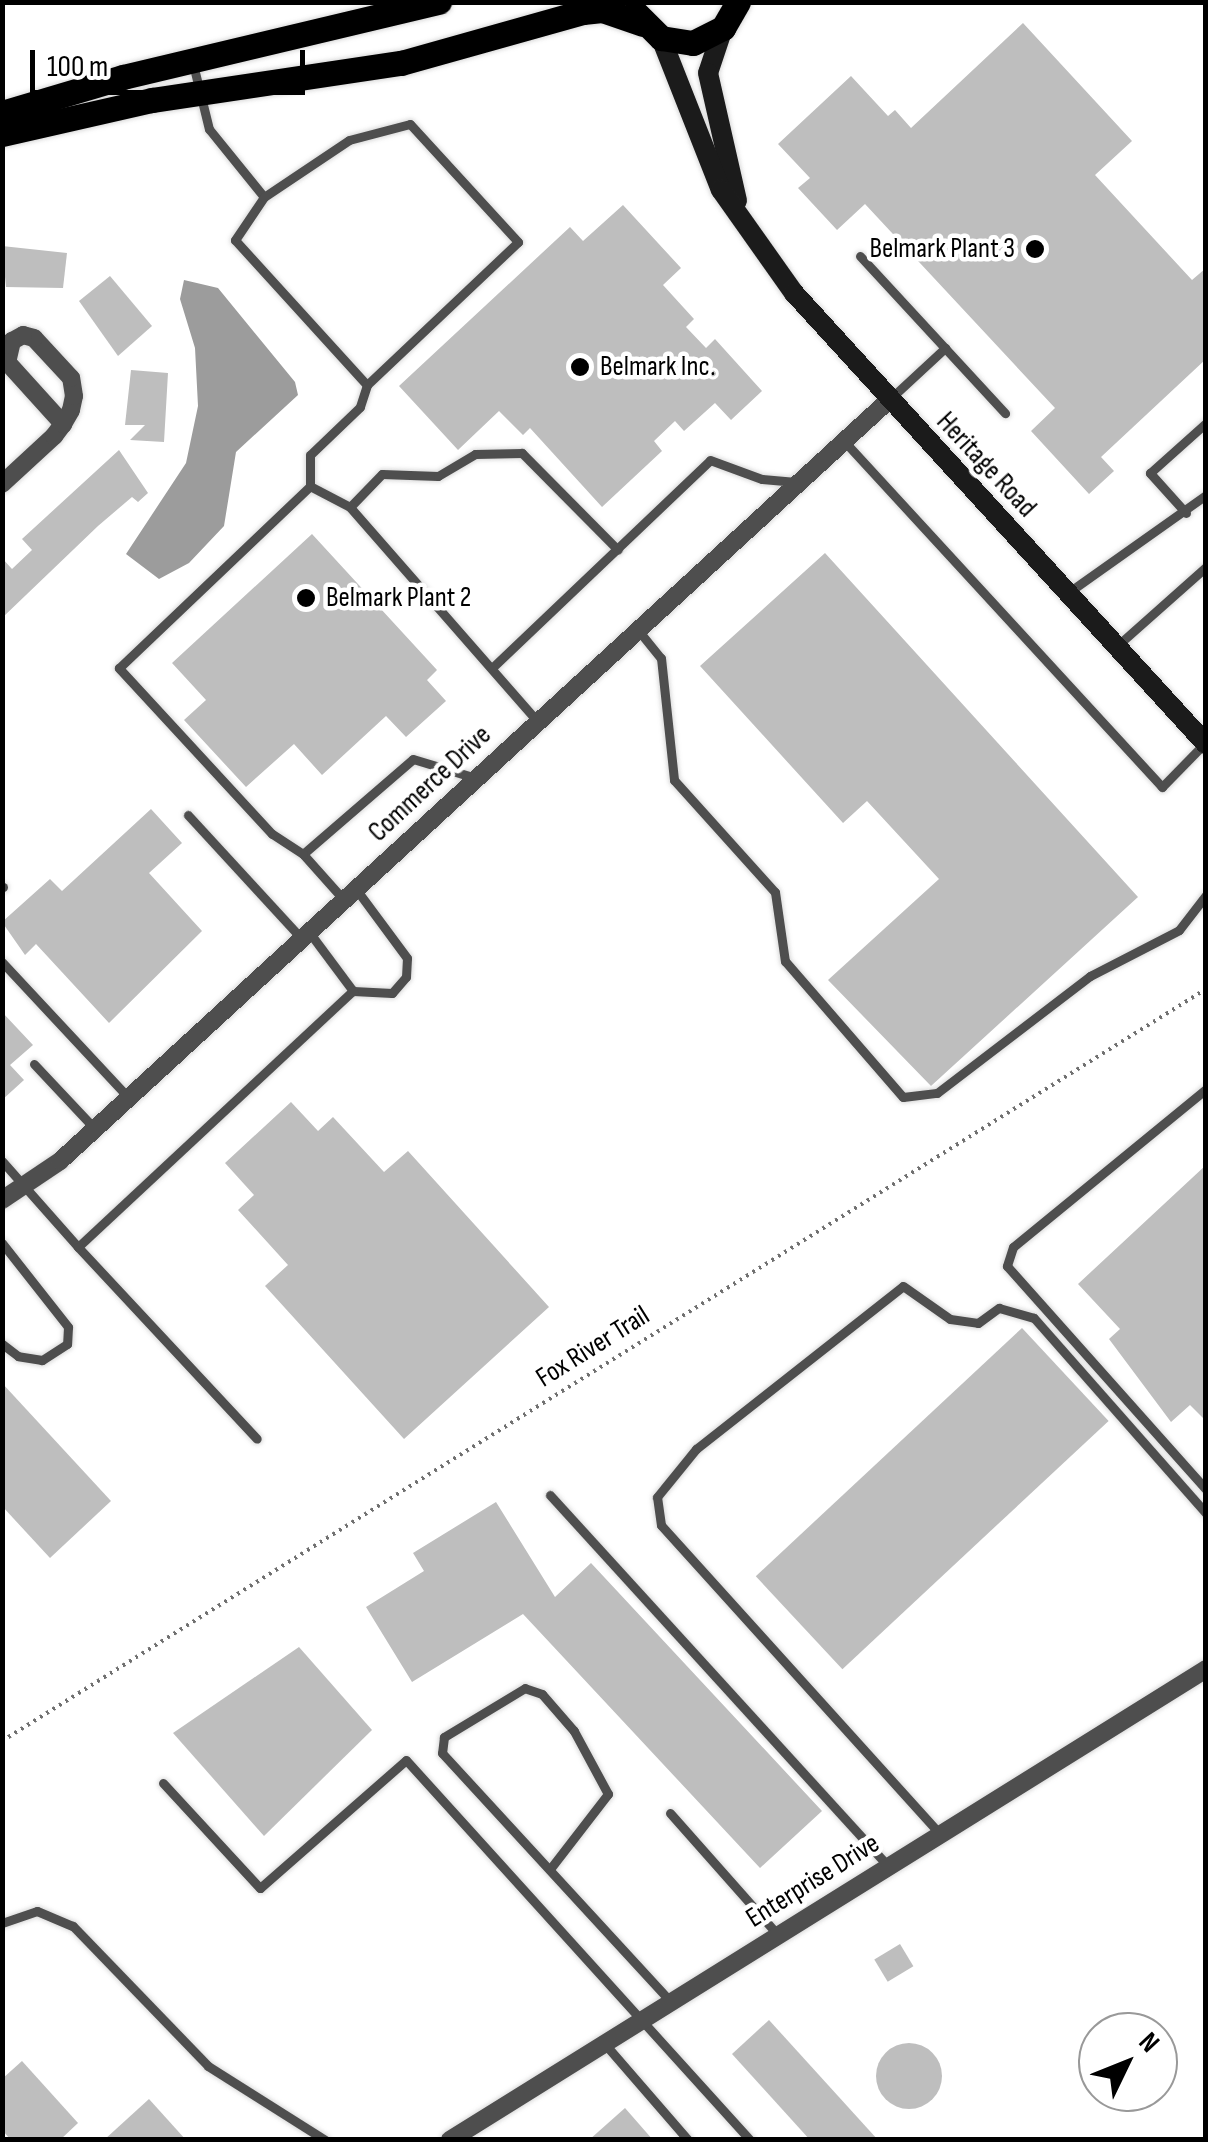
<!DOCTYPE html>
<html>
<head>
<meta charset="utf-8">
<style>
  body { margin:0 }
  #map { position:relative; width:1208px; height:2142px; overflow:hidden; background:#fff; font-family:"Sofia Sans Condensed",sans-serif }
  div>[style] { position:absolute }
  .water>* { inset:0; background:#9c9c9c }
  .building>* { inset:0; background:#bebebe; transform-origin:0 0 }
  .round { border-radius:50% }
  .path>* { height:4px; margin-top:-2px; transform-origin:0; background:repeating-linear-gradient(90deg,#707070 0 2.5px,transparent 0 7.5px) }
  .roads { filter:drop-shadow(0 0 2px #dbdbdb) drop-shadow(0 0 2px #dbdbdb) }
  .lane>* { height:9px; margin:-4.5px; padding:0 4.5px; transform-origin:4.5px; border-radius:4.5px; background:#4e4e4e }
  .street>* { height:18px; margin:-9px; padding:0 9px; transform-origin:9px; border-radius:9px; background:#4e4e4e }
  .secondary>* { height:20px; margin:-10px; padding:0 10px; transform-origin:10px; border-radius:10px; background:#1b1b1b }
  .primary>* { height:25px; margin:-12.5px; padding:0 12.5px; transform-origin:12.5px; border-radius:12.5px; background:#000 }
  .dots>* { width:28px; height:28px; translate:-50% -50%; box-sizing:border-box; border:5px solid #fff; border-radius:50% }
  span { translate:-50% -50%; white-space:nowrap; text-align:center; line-height:1.15; -webkit-text-stroke:9px #fff; paint-order:stroke }
  .poi-label { font-size:28px; color:#000 }
  .right { translate:-100% -50%; text-align:right }
  .left { translate:0 -50%; text-align:left }
  .street-label { font-size:28px; color:#000 }
  .frame { position:absolute; inset:0; border:5px solid #000; pointer-events:none }
  .north { position:absolute; left:1078px; top:2012px; width:100px; height:100px; box-sizing:border-box; background:#fff; border:2px solid #999; border-radius:50%; rotate:47deg; font-size:28px; font-weight:700; line-height:40px; text-align:center; color:#000 }
  .north::after { content:''; display:block; margin:auto; width:35px; height:45px; background:#000; clip-path:polygon(50% 0,100% 100%,50% 72%,0 100%) }
  .scale { position:absolute; left:30px; top:50px; width:275px; height:45px; box-sizing:border-box; border:5px solid #000; border-top:0; padding-left:12px; font-size:30px; line-height:35px; white-space:nowrap; color:#000; -webkit-text-stroke:8px #fff; paint-order:stroke }
</style>
</head>
<body>
<div id="map">
  <div class="water">
    <i style="clip-path:polygon(184px 280px,218px 288px,295px 382px,298px 395px,236px 452px,224px 526px,189px 563px,159px 579px,126px 554px,186px 463px,198px 406px,195px 348px,180px 299px)"></i>
  </div>
  <div class="building">
    <i style="clip-path:polygon(1023px 23px,1132px 141px,1095px 175px,1192px 280px,1206px 268px,1206px 359px,1101px 457px,1114px 471px,1089px 494px,1031px 431px,1055px 408px,865px 204px,837px 230px,798px 188px,810px 178px,778px 144px,851px 76px,888px 116px,895px 110px,911px 128px)"></i>
    <i style="clip-path:polygon(623px 205px,681px 268px,663px 285px,694px 319px,686px 327px,706px 348px,715px 339px,762px 391px,731px 420px,715px 403px,684px 431px,675px 421px,654px 441px,662px 451px,602px 507px,530px 428px,523px 435px,499px 411px,458px 450px,399px 386px,570px 227px,583px 241px)"></i>
    <i style="clip-path:polygon(2px 246px,67px 253px,63px 288px,6px 287px)"></i>
    <i style="clip-path:polygon(110px 276px,152px 326px,118px 356px,79px 301px)"></i>
    <i style="clip-path:polygon(131px 370px,168px 373px,164px 442px,130px 440px,145px 425px,125px 425px)"></i>
    <i style="clip-path:polygon(119px 450px,148px 493px,138px 502px,132px 497px,98px 526px,2px 618px,2px 558px,12px 569px,32px 550px,22px 539px)"></i>
    <i style="clip-path:polygon(312px 534px,437px 670px,427px 680px,446px 701px,406px 737px,386px 716px,322px 775px,294px 744px,246px 787px,184px 720px,206px 700px,172px 663px)"></i>
    <i style="clip-path:polygon(825px 553px,1138px 897px,931px 1086px,828px 980px,939px 879px,867px 801px,843px 823px,700px 666px)"></i>
    <i style="clip-path:polygon(151px 809px,182px 843px,149px 873px,202px 931px,109px 1023px,36px 944px,25px 955px,2px 922px,50px 879px,62px 891px)"></i>
    <i style="clip-path:polygon(2px 1012px,33px 1045px,10px 1065px,24px 1080px,2px 1100px)"></i>
    <i style="clip-path:polygon(291px 1102px,318px 1131px,333px 1117px,384px 1172px,408px 1151px,549px 1307px,404px 1439px,265px 1286px,288px 1265px,238px 1210px,254px 1195px,225px 1163px)"></i>
    <i style="clip-path:polygon(1206px 1165px,1206px 1421px,1190px 1405px,1171px 1422px,1109px 1339px,1120px 1329px,1078px 1284px)"></i>
    <i style="left:1022px;top:1328px;width:127px;height:364px;rotate:47deg"></i>
    <i style="clip-path:polygon(2px 1383px,111px 1501px,50px 1558px,2px 1506px)"></i>
    <i style="clip-path:polygon(496px 1502px,555px 1597px,591px 1563px,822px 1811px,760px 1868px,523px 1614px,412px 1682px,366px 1607px,424px 1571px,413px 1553px)"></i>
    <i style="clip-path:polygon(299px 1647px,372px 1730px,264px 1836px,173px 1733px)"></i>
    <i style="left:900px;top:1944px;width:26px;height:30px;rotate:59deg"></i>
    <i style="clip-path:polygon(769px 2020px,878px 2140px,810px 2140px,732px 2054px)"></i>
    <i class="round" style="left:876px;top:2043px;width:66px;height:66px"></i>
    <i style="clip-path:polygon(22px 2061px,78px 2123px,60px 2140px,11px 2140px,2px 2130px,2px 2079px)"></i>
    <i style="clip-path:polygon(149px 2099px,186px 2140px,104px 2140px)"></i>
    <i style="clip-path:polygon(625px 2108px,653px 2140px,589px 2140px)"></i>
  </div>
  <div class="path">
    <i style="left:2px;top:1741px;width:1420px;rotate:-31.99deg"></i>
  </div>
  <div class="roads">
    <div class="lane">
      <i style="left:193px;top:64px;width:67px;rotate:76.2deg"></i>
      <i style="left:209px;top:129px;width:87px;rotate:51deg"></i>
      <i style="left:264px;top:197px;width:52px;rotate:124deg"></i>
      <i style="left:235px;top:240px;width:196px;rotate:47.7deg"></i>
      <i style="left:367px;top:385px;width:23px;rotate:108deg"></i>
      <i style="left:360px;top:407px;width:69px;rotate:136.2deg"></i>
      <i style="left:310px;top:455px;width:31px;rotate:90deg"></i>
      <i style="left:264px;top:197px;width:102px;rotate:-33.8deg"></i>
      <i style="left:349px;top:140px;width:63px;rotate:-14.7deg"></i>
      <i style="left:410px;top:124px;width:160px;rotate:47.5deg"></i>
      <i style="left:518px;top:242px;width:208px;rotate:136.6deg"></i>
      <i style="left:860px;top:256px;width:214px;rotate:47.3deg"></i>
      <i style="left:891px;top:398px;width:74px;rotate:-42.8deg"></i>
      <i style="left:844px;top:441px;width:470px;rotate:47.4deg"></i>
      <i style="left:1162px;top:787px;width:62px;rotate:-45.7deg"></i>
      <i style="left:1186px;top:513px;width:54px;rotate:-132deg"></i>
      <i style="left:1150px;top:473px;width:75px;rotate:-41.8deg"></i>
      <i style="left:1069px;top:592px;width:168px;rotate:-35.3deg"></i>
      <i style="left:638px;top:630px;width:36px;rotate:51deg"></i>
      <i style="left:661px;top:658px;width:123px;rotate:83.9deg"></i>
      <i style="left:674px;top:780px;width:151px;rotate:48deg"></i>
      <i style="left:775px;top:892px;width:70px;rotate:81.8deg"></i>
      <i style="left:785px;top:961px;width:180px;rotate:49.1deg"></i>
      <i style="left:903px;top:1097px;width:34px;rotate:-7deg"></i>
      <i style="left:937px;top:1093px;width:193px;rotate:-37.4deg"></i>
      <i style="left:1090px;top:976px;width:100px;rotate:-27.3deg"></i>
      <i style="left:1179px;top:930px;width:44px;rotate:-52.4deg"></i>
      <i style="left:1118px;top:645px;width:118px;rotate:-41.6deg"></i>
      <i style="left:494px;top:666px;width:298px;rotate:-43.6deg"></i>
      <i style="left:710px;top:460px;width:55px;rotate:20.1deg"></i>
      <i style="left:762px;top:479px;width:34px;rotate:5deg"></i>
      <i style="left:538px;top:722px;width:286px;rotate:-131.2deg"></i>
      <i style="left:350px;top:507px;width:46px;rotate:-45.9deg"></i>
      <i style="left:382px;top:474px;width:56px;rotate:2deg"></i>
      <i style="left:438px;top:476px;width:43px;rotate:-30.7deg"></i>
      <i style="left:475px;top:454px;width:47px;rotate:-1.2deg"></i>
      <i style="left:522px;top:453px;width:136px;rotate:45.3deg"></i>
      <i style="left:188px;top:815px;width:168px;rotate:47.4deg"></i>
      <i style="left:303px;top:854px;width:145px;rotate:-40.8deg"></i>
      <i style="left:413px;top:759px;width:66px;rotate:16.8deg"></i>
      <i style="left:2px;top:887px;width:1px"></i>
      <i style="left:344px;top:900px;width:62px;rotate:-131.7deg"></i>
      <i style="left:303px;top:854px;width:37px;rotate:-147deg"></i>
      <i style="left:272px;top:834px;width:226px;rotate:-132.7deg"></i>
      <i style="left:119px;top:668px;width:264px;rotate:-43.6deg"></i>
      <i style="left:310px;top:486px;width:45px;rotate:27.7deg"></i>
      <i style="left:2px;top:962px;width:186px;rotate:47deg"></i>
      <i style="left:353px;top:991px;width:39px;rotate:3deg"></i>
      <i style="left:392px;top:993px;width:21px;rotate:-49deg"></i>
      <i style="left:406px;top:977px;width:19px;rotate:-87deg"></i>
      <i style="left:407px;top:958px;width:86px;rotate:-126.5deg"></i>
      <i style="left:34px;top:1064px;width:89px;rotate:46.8deg"></i>
      <i style="left:1206px;top:1089px;width:249px;rotate:140.7deg"></i>
      <i style="left:1013px;top:1247px;width:20px;rotate:108deg"></i>
      <i style="left:1007px;top:1266px;width:299px;rotate:48.3deg"></i>
      <i style="left:2px;top:1161px;width:115px;rotate:48.5deg"></i>
      <i style="left:78px;top:1247px;width:376px;rotate:-43deg"></i>
      <i style="left:353px;top:991px;width:74px;rotate:-126.7deg"></i>
      <i style="left:2px;top:1243px;width:107px;rotate:51.8deg"></i>
      <i style="left:68px;top:1327px;width:17px;rotate:93deg"></i>
      <i style="left:67px;top:1344px;width:30px;rotate:147deg"></i>
      <i style="left:42px;top:1360px;width:24px;rotate:-171deg"></i>
      <i style="left:18px;top:1356px;width:20px;rotate:-143deg"></i>
      <i style="left:78px;top:1247px;width:262px;rotate:47deg"></i>
      <i style="left:550px;top:1495px;width:502px;rotate:47.66deg"></i>
      <i style="left:163px;top:1783px;width:143px;rotate:47.3deg"></i>
      <i style="left:260px;top:1888px;width:194px;rotate:-41.2deg"></i>
      <i style="left:406px;top:1760px;width:513px;rotate:47.85deg"></i>
      <i style="left:670px;top:1813px;width:163px;rotate:48.5deg"></i>
      <i style="left:940px;top:1834px;width:416px;rotate:-132.1deg"></i>
      <i style="left:661px;top:1525px;width:28px;rotate:-98deg"></i>
      <i style="left:657px;top:1497px;width:62px;rotate:-50.9deg"></i>
      <i style="left:696px;top:1449px;width:263px;rotate:-38.2deg"></i>
      <i style="left:903px;top:1286px;width:57px;rotate:35.1deg"></i>
      <i style="left:950px;top:1319px;width:28px;rotate:8deg"></i>
      <i style="left:978px;top:1323px;width:26px;rotate:-36deg"></i>
      <i style="left:999px;top:1308px;width:36px;rotate:16deg"></i>
      <i style="left:1034px;top:1318px;width:260px;rotate:48.6deg"></i>
      <i style="left:550px;top:1869px;width:95px;rotate:-52.3deg"></i>
      <i style="left:608px;top:1794px;width:72px;rotate:-118.4deg"></i>
      <i style="left:574px;top:1731px;width:49px;rotate:-130.9deg"></i>
      <i style="left:542px;top:1694px;width:18px;rotate:-161deg"></i>
      <i style="left:525px;top:1688px;width:95px;rotate:148.8deg"></i>
      <i style="left:444px;top:1737px;width:16px;rotate:97deg"></i>
      <i style="left:442px;top:1753px;width:338px;rotate:47.4deg"></i>
      <i style="left:2px;top:1923px;width:37px;rotate:-19deg"></i>
      <i style="left:37px;top:1911px;width:39px;rotate:23deg"></i>
      <i style="left:73px;top:1926px;width:194px;rotate:46deg"></i>
      <i style="left:208px;top:2066px;width:138px;rotate:32.3deg"></i>
      <i style="left:604px;top:2043px;width:128px;rotate:49.1deg"></i>
    </div>
    <div class="street">
      <i style="left:2px;top:484px;width:71px;rotate:-42.7deg"></i>
      <i style="left:54px;top:436px;width:15px;rotate:-53deg"></i>
      <i style="left:63px;top:424px;width:16px;rotate:-60deg"></i>
      <i style="left:71px;top:410px;width:14px;rotate:-78deg"></i>
      <i style="left:74px;top:396px;width:18px;rotate:-99deg"></i>
      <i style="left:71px;top:378px;width:54px;rotate:-132.8deg"></i>
      <i style="left:34px;top:338px;width:11px;rotate:-165deg"></i>
      <i style="left:23px;top:335px;width:13px;rotate:151deg"></i>
      <i style="left:12px;top:341px;width:22px;rotate:103deg"></i>
      <i style="left:7px;top:362px;width:84px;rotate:47.9deg"></i>
      <i style="left:2px;top:1200px;width:70px;rotate:-33.9deg"></i>
      <i style="left:60px;top:1161px;width:1125px;rotate:-42.55deg"></i>
      <i style="left:450px;top:2140px;width:891px;rotate:-31.92deg"></i>
    </div>
    <div class="secondary">
      <i style="left:723px;top:28px;width:47px;rotate:108.4deg"></i>
      <i style="left:708px;top:73px;width:131px;rotate:77.2deg"></i>
      <i style="left:661px;top:38px;width:163px;rotate:68.5deg"></i>
      <i style="left:721px;top:190px;width:126px;rotate:54.7deg"></i>
      <i style="left:794px;top:293px;width:611px;rotate:47.59deg"></i>
    </div>
    <div class="primary">
      <i style="left:635px;top:12px;width:37px;rotate:45deg"></i>
      <i style="left:661px;top:38px;width:32px;rotate:9deg"></i>
      <i style="left:693px;top:43px;width:34px;rotate:-27deg"></i>
      <i style="left:723px;top:28px;width:30px;rotate:-60deg"></i>
      <i style="left:2px;top:113px;width:126px;rotate:-16.6deg"></i>
      <i style="left:123px;top:77px;width:325px;rotate:-13.4deg"></i>
      <i style="left:2px;top:134px;width:154px;rotate:-12.8deg"></i>
      <i style="left:152px;top:100px;width:252px;rotate:-8.5deg"></i>
      <i style="left:401px;top:63px;width:189px;rotate:-15.7deg"></i>
      <i style="left:583px;top:12px;width:19px;rotate:-6deg"></i>
      <i style="left:602px;top:10px;width:43px;rotate:18.9deg"></i>
    </div>
  </div>
  <div class="dots">
    <i style="left:1035px;top:249px;background:#000"></i>
    <i style="left:580px;top:367px;background:#000"></i>
    <i style="left:306px;top:598px;background:#000"></i>
  </div>
  <div class="poi-label">
    <span class="right" style="left:1015px;top:249px">Belmark Plant 3</span>
    <span class="left" style="left:600px;top:367px">Belmark Inc.</span>
    <span class="left" style="left:326px;top:598px">Belmark Plant 2</span>
  </div>
  <div class="street-label">
    <span style="left:986px;top:465px;rotate:47deg">Heritage Road</span>
    <span style="left:430px;top:784px;rotate:-43deg">Commerce Drive</span>
    <span style="left:593px;top:1347px;rotate:-32deg">Fox River Trail</span>
    <span style="left:813px;top:1881px;rotate:-32deg">Enterprise Drive</span>
  </div>
  <div class="frame"></div>
  <div class="north">N</div>
  <div class="scale">100 m</div>
</div>
</body>
</html>
